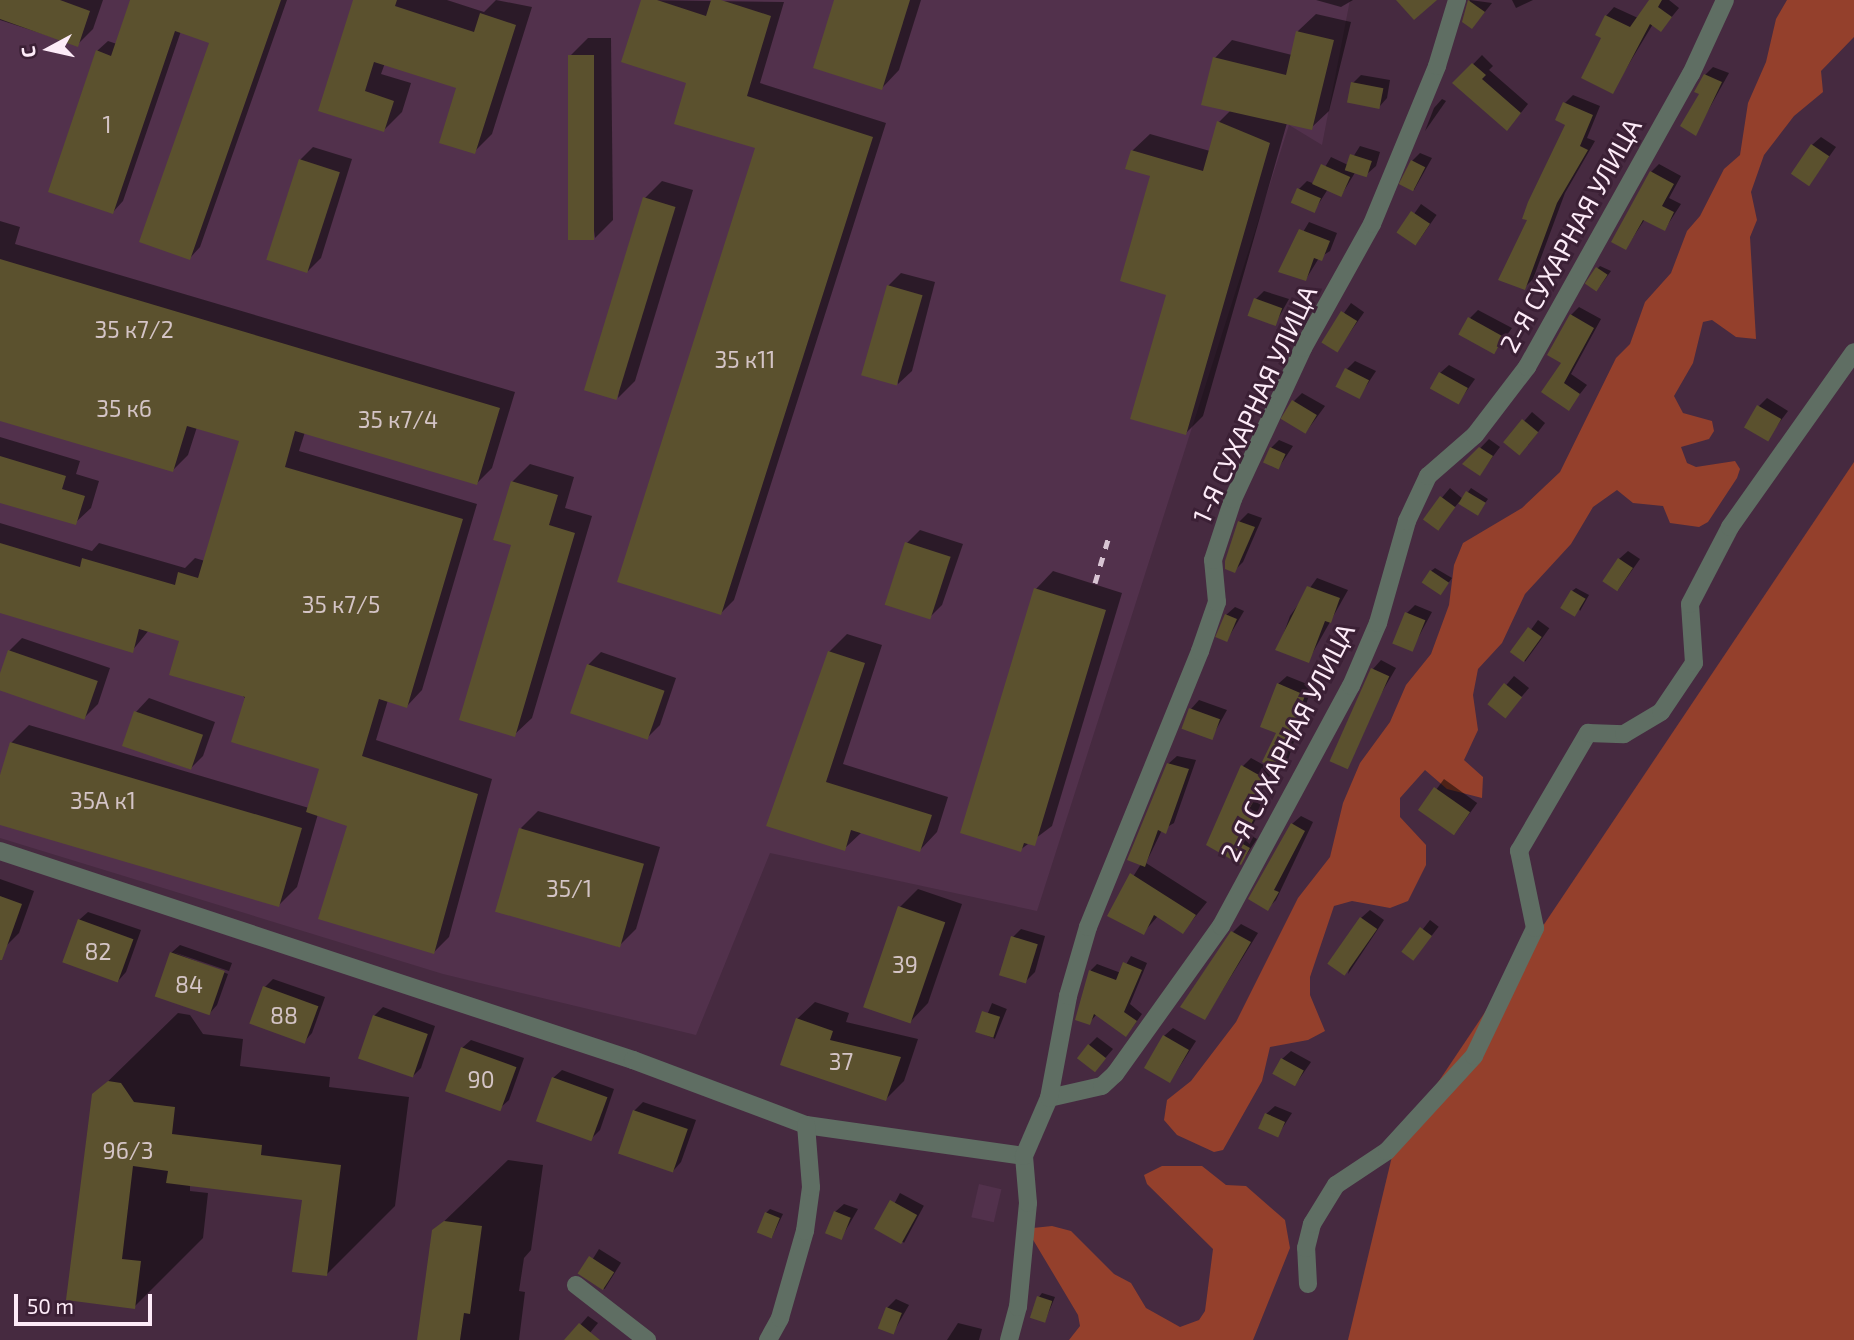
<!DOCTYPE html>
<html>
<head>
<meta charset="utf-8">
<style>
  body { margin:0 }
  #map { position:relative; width:1854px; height:1340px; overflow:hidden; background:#462a40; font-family:"Exo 2",sans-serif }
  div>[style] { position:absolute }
  .built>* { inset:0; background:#52314c; transform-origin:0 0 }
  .green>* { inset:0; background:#94402c }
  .shadow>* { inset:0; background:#0007; transform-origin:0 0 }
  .building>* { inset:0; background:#5b512e; transform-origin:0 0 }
  .minor>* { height:18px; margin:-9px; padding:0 9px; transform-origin:9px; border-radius:9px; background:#5f6e63 }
  .rail>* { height:5px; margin-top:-2.5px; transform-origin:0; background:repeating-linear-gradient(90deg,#d8c4d3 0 9px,transparent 0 18px) }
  span { translate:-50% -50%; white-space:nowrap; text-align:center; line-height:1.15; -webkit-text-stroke:6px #3b2035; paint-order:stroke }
  .number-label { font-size:23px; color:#d4c4c6 }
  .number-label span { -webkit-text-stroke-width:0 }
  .street-label { font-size:26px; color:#fdebf8 }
  .north { position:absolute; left:14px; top:14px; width:70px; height:70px; -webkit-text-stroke:5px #3b2035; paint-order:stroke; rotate:262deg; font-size:19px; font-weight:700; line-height:28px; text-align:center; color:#fdebf8 }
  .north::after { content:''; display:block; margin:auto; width:24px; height:32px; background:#fdebf8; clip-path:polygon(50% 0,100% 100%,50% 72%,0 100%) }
  .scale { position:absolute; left:14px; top:1294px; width:138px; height:32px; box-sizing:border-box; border:4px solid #fdebf8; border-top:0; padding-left:9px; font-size:21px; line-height:24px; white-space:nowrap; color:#fdebf8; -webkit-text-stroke:5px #3b2035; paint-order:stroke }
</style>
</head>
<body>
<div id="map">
  <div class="built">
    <i style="clip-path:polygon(0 0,1350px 0,1322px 145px,1289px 125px,1037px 911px,770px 853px,696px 1035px,443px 974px,0 838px)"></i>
    <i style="left:979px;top:1184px;width:23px;height:34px;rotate:13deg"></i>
  </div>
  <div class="green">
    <i style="clip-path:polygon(1787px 0,1854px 0,1854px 37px,1821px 71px,1823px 92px,1794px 116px,1764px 155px,1751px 192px,1757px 220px,1750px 237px,1756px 339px,1736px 337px,1712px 320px,1703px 322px,1693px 363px,1674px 396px,1683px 413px,1712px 421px,1714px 431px,1709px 439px,1681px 447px,1687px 463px,1696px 467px,1735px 461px,1740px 469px,1737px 478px,1708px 522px,1699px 527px,1670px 523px,1663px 506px,1633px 503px,1617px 490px,1593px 507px,1571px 544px,1525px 594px,1502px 643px,1478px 669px,1473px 695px,1478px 730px,1464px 760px,1483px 777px,1482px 798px,1447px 789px,1425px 770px,1400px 798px,1400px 817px,1426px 845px,1426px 865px,1408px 901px,1390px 908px,1352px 901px,1334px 906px,1310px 977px,1310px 995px,1325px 1031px,1308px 1040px,1270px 1047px,1262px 1081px,1223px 1150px,1214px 1152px,1177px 1135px,1164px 1120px,1167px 1100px,1191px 1081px,1236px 1022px,1298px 898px,1330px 857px,1343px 803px,1360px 763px,1390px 722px,1406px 685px,1431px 654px,1449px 605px,1454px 565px,1463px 543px,1522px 508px,1560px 472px,1616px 358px,1630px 344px,1645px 302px,1671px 273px,1687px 231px,1700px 216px,1724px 169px,1740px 155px,1748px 103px,1766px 62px,1776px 19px)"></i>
    <i style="clip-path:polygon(1854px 462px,1854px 1340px,1348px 1340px,1394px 1148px)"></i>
    <i style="clip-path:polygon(1162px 1166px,1202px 1166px,1226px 1185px,1246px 1186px,1285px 1220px,1290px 1248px,1253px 1340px,1069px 1340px,1080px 1326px,1078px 1315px,1032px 1238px,1033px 1228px,1052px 1226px,1071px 1231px,1114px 1274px,1131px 1283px,1146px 1308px,1180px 1327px,1199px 1320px,1205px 1311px,1213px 1249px,1147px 1184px,1144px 1175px)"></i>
  </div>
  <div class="shadow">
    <i style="clip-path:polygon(0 0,103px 0,93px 29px,77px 45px,0 20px)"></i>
    <i style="clip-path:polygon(132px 0,287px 0,200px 247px,190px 258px,212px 42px,181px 31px,123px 201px,113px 212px,97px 51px,108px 41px,117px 44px)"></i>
    <i style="clip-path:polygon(355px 0,447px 0,484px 12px,496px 0,532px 7px,492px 134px,474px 152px,458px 87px,385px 63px,381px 74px,411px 83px,402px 112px,384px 130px,320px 110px)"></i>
    <i style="clip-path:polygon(643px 0,784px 2px,760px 83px,886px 123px,734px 600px,721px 613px,757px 147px,688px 82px)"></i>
    <i style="clip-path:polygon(836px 0,921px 0,899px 70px,882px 88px)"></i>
    <i style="clip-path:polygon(1316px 0,1353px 0,1341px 7px)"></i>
    <i style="clip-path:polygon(1470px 0,1492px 3px,1480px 18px,1464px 21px)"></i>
    <i style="clip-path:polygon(1512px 0,1533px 0,1516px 8px)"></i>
    <i style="clip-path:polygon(1651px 0,1669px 0,1679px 8px,1661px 30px,1653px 24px,1612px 92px,1603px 37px,1606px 16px,1614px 7px,1638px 18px)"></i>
    <i style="clip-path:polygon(1316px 14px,1351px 22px,1329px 111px,1311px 128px,1287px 123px,1203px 416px,1185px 434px,1152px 175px,1132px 151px,1150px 134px,1210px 151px,1219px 122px,1231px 110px,1215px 58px,1232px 40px,1292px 55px,1298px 31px)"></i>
    <i style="clip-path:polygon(588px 38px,611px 38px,613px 220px,595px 238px,570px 56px)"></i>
    <i style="clip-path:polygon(1482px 55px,1493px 66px,1489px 70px,1528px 104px,1515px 120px,1455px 83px)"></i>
    <i style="clip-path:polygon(1713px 67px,1729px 73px,1695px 134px,1705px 75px)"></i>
    <i style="clip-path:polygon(1361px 75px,1390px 80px,1387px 98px,1379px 107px,1353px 83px)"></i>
    <i style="clip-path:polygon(1573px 95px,1600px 106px,1587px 138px,1595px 141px,1565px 193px,1533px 279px,1524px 288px,1530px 219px,1568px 124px,1565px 103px)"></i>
    <i style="clip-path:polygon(1442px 99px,1446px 101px,1425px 131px,1434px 108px)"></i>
    <i style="clip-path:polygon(1821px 137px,1836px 147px,1810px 183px,1812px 145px)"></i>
    <i style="clip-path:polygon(1360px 146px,1380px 152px,1376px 166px,1367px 174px,1356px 171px,1342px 194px,1328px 189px,1314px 211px,1299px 189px,1307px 181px,1315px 184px,1331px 157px,1348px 165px)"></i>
    <i style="clip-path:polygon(313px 147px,352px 159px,321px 258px,308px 271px,300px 160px)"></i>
    <i style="clip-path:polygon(1420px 153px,1432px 158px,1414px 190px,1412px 161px)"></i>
    <i style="clip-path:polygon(1659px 164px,1681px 176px,1669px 198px,1681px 204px,1665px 229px,1645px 219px,1626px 248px,1651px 172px)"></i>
    <i style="clip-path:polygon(662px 181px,693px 190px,635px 381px,618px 398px,645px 198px)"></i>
    <i style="left:1421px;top:204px;width:19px;height:36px;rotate:35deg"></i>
    <i style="clip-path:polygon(0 221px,20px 227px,15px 244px,515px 392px,492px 468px,477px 483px,305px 432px,299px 451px,477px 504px,422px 690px,407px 706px,388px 700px,376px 740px,492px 779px,449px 937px,434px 952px,349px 825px,318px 814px,297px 887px,279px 905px,0 823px,0 782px,11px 743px,29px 725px,309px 808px,322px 768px,181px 640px,149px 630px,132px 651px,0 612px,0 523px,92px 551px,99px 543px,185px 568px,195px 558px,205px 561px,241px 440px,197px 427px,188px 455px,173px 470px,0 419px)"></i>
    <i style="clip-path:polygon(1309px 222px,1337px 233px,1330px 251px,1319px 258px,1306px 279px,1280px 271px)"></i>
    <i style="clip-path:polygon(1600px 266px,1611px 271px,1600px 286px,1597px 269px)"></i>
    <i style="clip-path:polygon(901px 273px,935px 282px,912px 371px,898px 384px,888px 286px)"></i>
    <i style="clip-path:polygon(1264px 291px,1289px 299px,1275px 324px,1256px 299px)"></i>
    <i style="left:1351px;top:303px;width:16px;height:48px;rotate:35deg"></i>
    <i style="clip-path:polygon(1579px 307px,1601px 319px,1571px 374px,1587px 385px,1568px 409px,1543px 392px,1563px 362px,1571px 315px)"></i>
    <i style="clip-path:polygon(1478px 310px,1512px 328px,1494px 353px,1470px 318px)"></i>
    <i style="clip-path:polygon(1355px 361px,1376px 371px,1359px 397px,1347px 369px)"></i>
    <i style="clip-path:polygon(1449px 365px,1475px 379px,1458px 403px,1440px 373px)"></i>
    <i style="clip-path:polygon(1302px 393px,1325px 406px,1306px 432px,1294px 401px)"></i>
    <i style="clip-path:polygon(1767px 398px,1788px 411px,1767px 439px,1759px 406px)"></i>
    <i style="clip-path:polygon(1532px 412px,1545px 423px,1528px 445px,1506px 442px)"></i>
    <i style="clip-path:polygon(0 437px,80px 461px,76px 474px,99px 481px,91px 508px,75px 523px,0 501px)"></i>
    <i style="clip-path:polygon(1489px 439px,1500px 447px,1480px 474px,1465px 464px)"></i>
    <i style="clip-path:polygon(1279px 440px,1293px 446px,1279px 467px,1271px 448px)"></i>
    <i style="clip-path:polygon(530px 464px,574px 477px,565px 508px,592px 516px,532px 718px,514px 735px,512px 482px)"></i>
    <i style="clip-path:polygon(1450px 488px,1463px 499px,1471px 488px,1488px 499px,1477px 514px,1459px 502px,1438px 528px,1425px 518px)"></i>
    <i style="clip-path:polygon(1248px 513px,1262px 518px,1243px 562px,1234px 571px,1239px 522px)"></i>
    <i style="clip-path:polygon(920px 530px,963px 544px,942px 605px,929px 618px,907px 543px)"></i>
    <i style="clip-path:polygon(1628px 551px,1640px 559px,1618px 590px,1619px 559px)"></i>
    <i style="clip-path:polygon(1435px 568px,1452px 578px,1444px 589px,1431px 571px)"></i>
    <i style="clip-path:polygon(1053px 571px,1122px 593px,1052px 826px,1020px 850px,1036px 589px)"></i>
    <i style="clip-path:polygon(1317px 578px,1348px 590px,1308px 661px,1278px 649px,1290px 616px)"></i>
    <i style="clip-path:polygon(1576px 588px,1589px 595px,1580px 611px,1572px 591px)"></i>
    <i style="clip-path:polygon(1415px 605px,1432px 612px,1412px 649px,1407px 613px)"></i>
    <i style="clip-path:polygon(1235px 607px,1244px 611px,1227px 640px,1226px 615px)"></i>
    <i style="left:1538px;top:620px;width:14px;height:41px;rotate:36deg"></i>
    <i style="clip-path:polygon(847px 634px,882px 645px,843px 764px,948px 797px,937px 832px,920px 850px,862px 832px,844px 849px,768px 825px,829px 652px)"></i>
    <i style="clip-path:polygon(22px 638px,110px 668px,98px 704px,85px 717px,0 688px,9px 651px)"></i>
    <i style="clip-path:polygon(601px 652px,676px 678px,660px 725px,647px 738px,588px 665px)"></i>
    <i style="clip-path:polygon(1381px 660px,1396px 668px,1339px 766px,1373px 669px)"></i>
    <i style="clip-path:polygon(1287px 676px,1312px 686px,1288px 760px,1280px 768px,1278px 684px)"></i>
    <i style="clip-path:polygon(1514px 676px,1529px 688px,1513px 707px,1490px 704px)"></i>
    <i style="clip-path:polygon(149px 698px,215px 722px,203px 756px,190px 769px,124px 745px,136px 712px)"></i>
    <i style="clip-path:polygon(1199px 700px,1227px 710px,1212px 737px,1191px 709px)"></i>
    <i style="clip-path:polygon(1177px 756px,1196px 760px,1174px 823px,1162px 830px,1146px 863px,1207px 902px,1183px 932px,1158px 916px,1143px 933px,1109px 915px,1141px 864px,1168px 764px)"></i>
    <i style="clip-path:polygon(1251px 758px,1273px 770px,1256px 802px,1263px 806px,1248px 834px,1257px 839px,1241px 863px,1208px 844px,1243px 766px)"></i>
    <i style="left:1444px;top:779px;width:41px;height:38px;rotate:36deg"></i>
    <i style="clip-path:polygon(538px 811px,660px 847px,636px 929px,618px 947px,521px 828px)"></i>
    <i style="clip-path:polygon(1301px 816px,1313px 822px,1276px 900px,1268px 908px,1292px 824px)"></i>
    <i style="clip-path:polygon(0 879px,34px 891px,19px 933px,6px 946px,0 944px)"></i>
    <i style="clip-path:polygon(918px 889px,962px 904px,928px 1003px,911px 1021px,900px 907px)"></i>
    <i style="clip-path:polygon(1370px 910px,1384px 920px,1348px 974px,1361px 918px)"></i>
    <i style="clip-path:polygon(88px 912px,141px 930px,126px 972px,118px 981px,79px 920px)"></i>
    <i style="left:1430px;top:920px;width:11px;height:40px;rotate:38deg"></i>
    <i style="clip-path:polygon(1241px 924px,1258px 933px,1205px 1018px,1233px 932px)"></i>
    <i style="clip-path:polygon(1021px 929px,1045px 936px,1035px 972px,1026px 981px,1013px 937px)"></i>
    <i style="clip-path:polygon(180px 945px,232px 963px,229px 971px,173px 952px,228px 974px,217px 1005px,209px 1014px,171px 953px)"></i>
    <i style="clip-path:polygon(1131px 956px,1147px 963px,1130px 1004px,1142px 1014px,1132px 1028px,1097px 1014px,1089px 1023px,1078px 1019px,1091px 970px,1097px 964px,1121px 973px)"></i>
    <i style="clip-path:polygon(273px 979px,325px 997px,312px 1033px,304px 1042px,265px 987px)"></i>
    <i style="clip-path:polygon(815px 1002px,849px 1013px,846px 1022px,918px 1039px,904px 1081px,886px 1099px,797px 1019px)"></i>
    <i style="left:992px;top:1003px;width:16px;height:32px;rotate:22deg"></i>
    <i style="clip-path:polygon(383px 1007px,435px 1026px,421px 1068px,413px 1076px,374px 1016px)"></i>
    <i style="clip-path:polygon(178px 1013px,190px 1015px,203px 1034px,243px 1039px,240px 1066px,330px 1077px,329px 1087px,409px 1097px,395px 1206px,327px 1274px,303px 1198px,190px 1184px,190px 1191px,208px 1193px,203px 1238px,134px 1307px,68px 1299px,94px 1095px)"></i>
    <i style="clip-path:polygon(1173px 1028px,1196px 1041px,1171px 1080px,1164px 1036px)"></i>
    <i style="clip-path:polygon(1097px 1037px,1113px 1049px,1095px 1070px,1089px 1045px)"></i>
    <i style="clip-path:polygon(471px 1040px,524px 1058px,509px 1100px,500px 1108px,462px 1048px)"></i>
    <i style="clip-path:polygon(1291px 1051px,1311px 1062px,1295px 1085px,1282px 1059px)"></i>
    <i style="clip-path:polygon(562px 1070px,614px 1089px,600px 1130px,591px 1139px,553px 1078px)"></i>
    <i style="clip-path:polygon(643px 1102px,696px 1120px,681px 1162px,673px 1171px,634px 1111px)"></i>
    <i style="clip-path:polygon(1275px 1106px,1292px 1113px,1278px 1135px,1266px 1114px)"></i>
    <i style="clip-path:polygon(508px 1160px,543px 1165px,531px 1250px,524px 1258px,519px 1291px,525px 1292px,519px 1340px,420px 1340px,434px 1231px)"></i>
    <i style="left:900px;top:1193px;width:27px;height:42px;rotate:28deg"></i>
    <i style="clip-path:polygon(844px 1204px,858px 1209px,842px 1237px,835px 1212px)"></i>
    <i style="clip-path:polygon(770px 1209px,783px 1214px,772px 1237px,766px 1213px)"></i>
    <i style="left:599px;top:1249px;width:26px;height:31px;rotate:32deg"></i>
    <i style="clip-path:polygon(1042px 1293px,1055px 1297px,1045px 1321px,1039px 1297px)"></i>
    <i style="clip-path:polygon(896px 1299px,909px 1305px,893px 1333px,887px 1308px)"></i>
    <i style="clip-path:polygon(588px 1316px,598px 1323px,584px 1340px,567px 1340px)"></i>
    <i style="clip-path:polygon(958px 1323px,982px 1329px,979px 1340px,947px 1340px)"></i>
  </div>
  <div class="building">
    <i style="clip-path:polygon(0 0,60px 0,90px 11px,78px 47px,0 19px)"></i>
    <i style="clip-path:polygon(130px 0,281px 0,190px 260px,139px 242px,209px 43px,175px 31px,113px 214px,48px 192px,96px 50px,111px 56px)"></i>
    <i style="clip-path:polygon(353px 0,397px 0,395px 6px,474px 32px,480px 13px,516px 25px,475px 154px,439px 143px,456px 88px,374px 62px,365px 91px,394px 101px,384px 132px,318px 111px)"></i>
    <i style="clip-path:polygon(641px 0,657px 0,706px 16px,711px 0,721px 0,771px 16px,747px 96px,873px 137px,721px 615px,617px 582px,755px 148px,674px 124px,686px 83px,621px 62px)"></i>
    <i style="clip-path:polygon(834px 0,910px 0,882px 90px,813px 68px)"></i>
    <i style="clip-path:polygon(1396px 0,1437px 0,1414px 20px)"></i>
    <i style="clip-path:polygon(1468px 0,1485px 12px,1472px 29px,1462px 22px)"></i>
    <i style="clip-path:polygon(1649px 0,1662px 0,1658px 7px,1672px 17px,1661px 32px,1650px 24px,1613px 94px,1581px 78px,1601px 38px,1595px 35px,1605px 15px,1630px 27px)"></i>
    <i style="clip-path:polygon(1296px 31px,1334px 40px,1312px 130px,1201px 105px,1213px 57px,1286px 75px)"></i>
    <i style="left:568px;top:55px;width:26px;height:185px"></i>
    <i style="clip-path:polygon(1472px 63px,1486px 75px,1482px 79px,1521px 113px,1507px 131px,1452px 83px)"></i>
    <i style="clip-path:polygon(1704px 74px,1722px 82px,1696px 136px,1680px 126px,1699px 94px,1694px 92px)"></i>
    <i style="left:1351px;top:82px;width:33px;height:21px;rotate:11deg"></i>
    <i style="clip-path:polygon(1563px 102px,1593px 115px,1580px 146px,1588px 150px,1557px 203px,1525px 290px,1498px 280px,1527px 220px,1522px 219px,1528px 202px,1565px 125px,1555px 120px)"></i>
    <i style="clip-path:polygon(1217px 121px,1270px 143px,1186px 435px,1130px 419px,1166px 295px,1120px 281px,1150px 176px,1125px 169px,1131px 150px,1203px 171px)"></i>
    <i style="left:1811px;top:144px;width:22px;height:36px;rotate:34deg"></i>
    <i style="left:1350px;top:154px;width:23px;height:17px;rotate:18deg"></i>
    <i style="left:299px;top:159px;width:43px;height:106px;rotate:18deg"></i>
    <i style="left:1411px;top:160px;width:16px;height:27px;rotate:27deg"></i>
    <i style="left:1321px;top:164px;width:32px;height:22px;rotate:24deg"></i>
    <i style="clip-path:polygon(1650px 171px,1674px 184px,1662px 206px,1674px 212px,1665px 231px,1643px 220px,1626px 250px,1611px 242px)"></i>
    <i style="left:1297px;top:188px;width:26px;height:16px;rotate:23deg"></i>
    <i style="left:643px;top:197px;width:34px;height:202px;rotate:17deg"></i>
    <i style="left:1411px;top:211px;width:23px;height:26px;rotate:34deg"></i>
    <i style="clip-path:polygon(1299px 229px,1330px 241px,1322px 261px,1314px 258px,1306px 281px,1278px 272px)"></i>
    <i style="clip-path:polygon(0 259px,500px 408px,477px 485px,295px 431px,285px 467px,463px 519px,407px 708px,379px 699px,362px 756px,478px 794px,434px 954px,318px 919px,347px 826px,306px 812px,319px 769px,231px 742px,245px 697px,169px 675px,179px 641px,139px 629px,133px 653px,0 613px,0 543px,80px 567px,82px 558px,175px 585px,178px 572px,198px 578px,239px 441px,187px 426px,173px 472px,0 421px)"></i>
    <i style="left:1596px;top:267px;width:14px;height:20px;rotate:34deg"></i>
    <i style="left:887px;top:285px;width:37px;height:94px;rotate:16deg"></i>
    <i style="left:1254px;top:298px;width:30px;height:19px;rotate:20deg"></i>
    <i style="left:1341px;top:311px;width:19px;height:37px;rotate:32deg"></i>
    <i style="clip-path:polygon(1570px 314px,1594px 328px,1564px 383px,1580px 394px,1569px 411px,1541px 392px,1561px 363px,1547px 355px)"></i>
    <i style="left:1468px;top:317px;width:41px;height:20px;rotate:29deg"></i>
    <i style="left:1345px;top:368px;width:27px;height:21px;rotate:27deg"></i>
    <i style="left:1439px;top:372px;width:33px;height:19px;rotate:29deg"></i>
    <i style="left:1292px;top:400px;width:29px;height:22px;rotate:31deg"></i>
    <i style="left:1757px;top:405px;width:28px;height:26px;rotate:30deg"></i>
    <i style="left:1522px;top:419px;width:21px;height:30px;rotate:39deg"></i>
    <i style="left:1270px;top:447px;width:17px;height:17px;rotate:24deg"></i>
    <i style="clip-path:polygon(1479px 447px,1493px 456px,1480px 476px,1462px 464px)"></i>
    <i style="clip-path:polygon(0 456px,66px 476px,62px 489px,85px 496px,76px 525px,0 503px)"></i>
    <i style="clip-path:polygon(511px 481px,558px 495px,549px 525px,575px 533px,515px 737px,459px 720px,511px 545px,493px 540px)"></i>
    <i style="left:1466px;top:491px;width:23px;height:15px;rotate:31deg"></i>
    <i style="left:1440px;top:496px;width:19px;height:29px;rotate:36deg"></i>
    <i style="clip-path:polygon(1238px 521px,1255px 527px,1235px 573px,1225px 569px,1225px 561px)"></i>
    <i style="left:905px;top:542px;width:48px;height:66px;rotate:18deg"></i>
    <i style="left:1618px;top:558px;width:18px;height:28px;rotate:34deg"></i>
    <i style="left:1430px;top:570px;width:23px;height:15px;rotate:34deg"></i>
    <i style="clip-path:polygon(1307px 586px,1340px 598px,1331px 623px,1325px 621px,1309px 663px,1275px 650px)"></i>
    <i style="clip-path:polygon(1034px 588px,1106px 610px,1035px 846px,1024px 843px,1021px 852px,960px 833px)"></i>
    <i style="left:1571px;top:590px;width:17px;height:21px;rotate:31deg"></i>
    <i style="left:1405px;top:612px;width:22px;height:34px;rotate:22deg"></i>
    <i style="left:1225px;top:614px;width:13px;height:25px;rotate:23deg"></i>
    <i style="left:1528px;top:627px;width:17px;height:31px;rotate:36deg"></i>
    <i style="left:8px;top:650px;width:95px;height:41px;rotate:19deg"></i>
    <i style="clip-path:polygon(828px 651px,865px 663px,826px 782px,932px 815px,920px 852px,851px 830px,845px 851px,766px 826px)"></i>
    <i style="left:587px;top:664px;width:82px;height:52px;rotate:19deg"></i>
    <i style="left:1371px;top:668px;width:20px;height:102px;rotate:24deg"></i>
    <i style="clip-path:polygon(1277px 683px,1305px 695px,1280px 770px,1262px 762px,1276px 733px,1260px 727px)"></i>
    <i style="left:1504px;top:683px;width:23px;height:27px;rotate:38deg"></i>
    <i style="left:1189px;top:708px;width:33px;height:22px;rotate:20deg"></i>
    <i style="left:134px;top:711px;width:73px;height:37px;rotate:19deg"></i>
    <i style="clip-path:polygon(10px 742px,302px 828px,279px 907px,0 825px,0 775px)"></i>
    <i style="clip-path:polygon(1167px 763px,1189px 769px,1166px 834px,1158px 830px,1145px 867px,1127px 860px)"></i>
    <i style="clip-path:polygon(1241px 765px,1266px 779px,1248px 811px,1256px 815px,1241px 843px,1250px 848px,1241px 865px,1206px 845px)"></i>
    <i style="left:1434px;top:787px;width:44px;height:28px;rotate:35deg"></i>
    <i style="clip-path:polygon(1291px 823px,1305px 831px,1274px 890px,1279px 892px,1268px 911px,1248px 899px)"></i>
    <i style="left:519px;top:828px;width:130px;height:87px;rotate:16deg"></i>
    <i style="clip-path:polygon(1130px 873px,1196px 915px,1183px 934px,1154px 915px,1144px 935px,1107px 916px)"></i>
    <i style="clip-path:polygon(0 896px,22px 904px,2px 960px,0 960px)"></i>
    <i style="left:898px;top:906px;width:50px;height:107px;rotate:19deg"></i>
    <i style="left:1360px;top:917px;width:21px;height:57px;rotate:35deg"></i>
    <i style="left:78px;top:919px;width:59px;height:46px;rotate:20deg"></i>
    <i style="left:1420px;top:927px;width:15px;height:31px;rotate:37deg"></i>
    <i style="clip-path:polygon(1231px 931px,1251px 942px,1205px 1020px,1180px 1007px)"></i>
    <i style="left:1011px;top:936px;width:28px;height:41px;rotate:17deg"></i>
    <i style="left:170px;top:952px;width:58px;height:47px;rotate:19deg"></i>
    <i style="clip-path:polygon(1123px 962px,1142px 970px,1124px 1012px,1137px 1021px,1126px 1037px,1094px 1014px,1090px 1025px,1075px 1020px,1089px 970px,1116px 980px)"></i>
    <i style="left:263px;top:986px;width:59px;height:40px;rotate:20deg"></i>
    <i style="left:982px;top:1011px;width:19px;height:22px;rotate:18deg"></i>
    <i style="left:373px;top:1015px;width:58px;height:46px;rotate:19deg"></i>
    <i style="clip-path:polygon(796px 1018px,833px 1031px,830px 1040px,901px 1057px,886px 1101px,780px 1065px)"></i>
    <i style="left:1163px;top:1035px;width:30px;height:38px;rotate:30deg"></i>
    <i style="left:1088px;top:1044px;width:23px;height:18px;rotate:38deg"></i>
    <i style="left:461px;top:1047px;width:59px;height:47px;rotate:20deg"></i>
    <i style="left:1281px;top:1058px;width:26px;height:18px;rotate:29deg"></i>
    <i style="left:552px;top:1077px;width:59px;height:47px;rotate:20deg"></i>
    <i style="clip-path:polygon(108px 1081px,121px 1083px,134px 1102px,175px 1107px,172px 1134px,262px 1145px,261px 1155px,341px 1165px,327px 1276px,292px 1272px,302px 1200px,166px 1183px,168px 1171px,133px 1166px,122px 1259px,141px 1261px,135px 1309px,66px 1300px,92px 1094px)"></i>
    <i style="left:633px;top:1110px;width:58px;height:46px;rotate:19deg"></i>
    <i style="left:1265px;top:1113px;width:22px;height:17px;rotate:24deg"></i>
    <i style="left:890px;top:1200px;width:31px;height:33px;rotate:29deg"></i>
    <i style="left:834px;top:1211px;width:18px;height:24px;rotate:22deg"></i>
    <i style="left:765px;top:1212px;width:16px;height:22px;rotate:22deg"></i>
    <i style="clip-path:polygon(444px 1221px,482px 1226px,470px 1314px,464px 1313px,460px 1340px,417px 1340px,432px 1230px)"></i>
    <i style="left:589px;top:1256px;width:30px;height:21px;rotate:33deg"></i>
    <i style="left:1037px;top:1296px;width:16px;height:23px;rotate:18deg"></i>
    <i style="left:886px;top:1307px;width:17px;height:23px;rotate:21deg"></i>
    <i style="clip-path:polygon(579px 1323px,600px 1340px,564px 1340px)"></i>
  </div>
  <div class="minor">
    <i style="left:0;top:851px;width:667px;rotate:18.27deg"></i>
    <i style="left:633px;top:1060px;width:185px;rotate:20.6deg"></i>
    <i style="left:806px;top:1125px;width:220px;rotate:8.1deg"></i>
    <i style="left:1049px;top:1098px;width:54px;rotate:-12.8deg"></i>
    <i style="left:1102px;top:1086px;width:18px;rotate:-43deg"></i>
    <i style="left:1115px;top:1074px;width:182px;rotate:-54.4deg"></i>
    <i style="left:1221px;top:926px;width:273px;rotate:-61.6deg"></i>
    <i style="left:1351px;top:686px;width:69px;rotate:-66.8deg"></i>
    <i style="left:1378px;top:623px;width:106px;rotate:-74.1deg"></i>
    <i style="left:1407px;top:521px;width:50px;rotate:-65deg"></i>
    <i style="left:1428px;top:476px;width:62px;rotate:-41.1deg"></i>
    <i style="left:1475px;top:435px;width:86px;rotate:-52.6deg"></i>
    <i style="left:1527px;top:367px;width:336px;rotate:-60.8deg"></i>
    <i style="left:1691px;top:74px;width:81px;rotate:-65.3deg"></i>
    <i style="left:1308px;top:1284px;width:36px;rotate:-93deg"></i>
    <i style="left:1306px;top:1248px;width:25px;rotate:-76deg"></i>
    <i style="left:1312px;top:1224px;width:46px;rotate:-58.4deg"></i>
    <i style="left:1336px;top:1185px;width:61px;rotate:-33.7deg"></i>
    <i style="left:1387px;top:1151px;width:129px;rotate:-47.5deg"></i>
    <i style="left:1474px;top:1056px;width:142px;rotate:-64.5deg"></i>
    <i style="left:1535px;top:928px;width:79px;rotate:-101.7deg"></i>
    <i style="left:1519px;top:851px;width:137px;rotate:-59.7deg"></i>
    <i style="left:1588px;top:733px;width:36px;rotate:2deg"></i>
    <i style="left:1624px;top:734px;width:43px;rotate:-30.7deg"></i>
    <i style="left:1661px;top:712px;width:59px;rotate:-56deg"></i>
    <i style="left:1694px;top:663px;width:59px;rotate:-93.9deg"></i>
    <i style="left:1690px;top:604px;width:87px;rotate:-62.5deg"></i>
    <i style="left:1730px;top:527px;width:214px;rotate:-54.7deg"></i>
    <i style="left:576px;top:1285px;width:90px;rotate:37.8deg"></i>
    <i style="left:768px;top:1340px;width:25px;rotate:-61deg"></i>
    <i style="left:780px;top:1318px;width:91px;rotate:-74deg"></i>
    <i style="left:805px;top:1231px;width:44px;rotate:-82.2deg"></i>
    <i style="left:811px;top:1187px;width:62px;rotate:-94.6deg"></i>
    <i style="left:1009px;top:1340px;width:34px;rotate:-75deg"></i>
    <i style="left:1018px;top:1307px;width:104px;rotate:-84.5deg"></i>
    <i style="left:1028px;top:1203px;width:47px;rotate:-94.9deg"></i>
    <i style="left:1024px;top:1156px;width:63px;rotate:-66.7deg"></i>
    <i style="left:1049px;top:1098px;width:104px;rotate:-79.4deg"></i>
    <i style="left:1068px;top:996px;width:72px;rotate:-73.8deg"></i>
    <i style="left:1088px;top:927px;width:298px;rotate:-67.9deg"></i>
    <i style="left:1200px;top:651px;width:52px;rotate:-70.9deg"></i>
    <i style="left:1217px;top:602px;width:42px;rotate:-95.4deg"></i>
    <i style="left:1213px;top:560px;width:64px;rotate:-71.8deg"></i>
    <i style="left:1233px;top:499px;width:166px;rotate:-65.1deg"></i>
    <i style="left:1303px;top:348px;width:142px;rotate:-60.9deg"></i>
    <i style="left:1372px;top:224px;width:171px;rotate:-67.6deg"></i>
    <i style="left:1437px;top:66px;width:69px;rotate:-73.1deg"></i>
  </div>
  <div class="rail">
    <i style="left:1095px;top:583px;width:49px;rotate:-73.4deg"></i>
  </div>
  <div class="number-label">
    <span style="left:107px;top:124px">1</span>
    <span style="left:134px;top:329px">35 к7/2</span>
    <span style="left:745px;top:359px">35 к11</span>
    <span style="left:124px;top:408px">35 к6</span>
    <span style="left:398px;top:419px">35 к7/4</span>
    <span style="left:341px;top:604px">35 к7/5</span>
    <span style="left:103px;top:800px">35А к1</span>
    <span style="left:569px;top:888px">35/1</span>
    <span style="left:98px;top:951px">82</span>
    <span style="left:905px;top:964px">39</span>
    <span style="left:189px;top:984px">84</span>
    <span style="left:284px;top:1015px">88</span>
    <span style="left:841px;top:1061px">37</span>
    <span style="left:481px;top:1079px">90</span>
    <span style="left:128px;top:1150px">96/3</span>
  </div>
  <div class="street-label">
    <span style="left:1570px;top:235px;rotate:-61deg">2-Я СУХАРНАЯ УЛИЦА</span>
    <span style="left:1254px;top:404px;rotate:-65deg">1-Я СУХАРНАЯ УЛИЦА</span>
    <span style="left:1287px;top:742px;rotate:-63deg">2-Я СУХАРНАЯ УЛИЦА</span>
  </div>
  <div class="north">С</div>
  <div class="scale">50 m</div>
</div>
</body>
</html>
